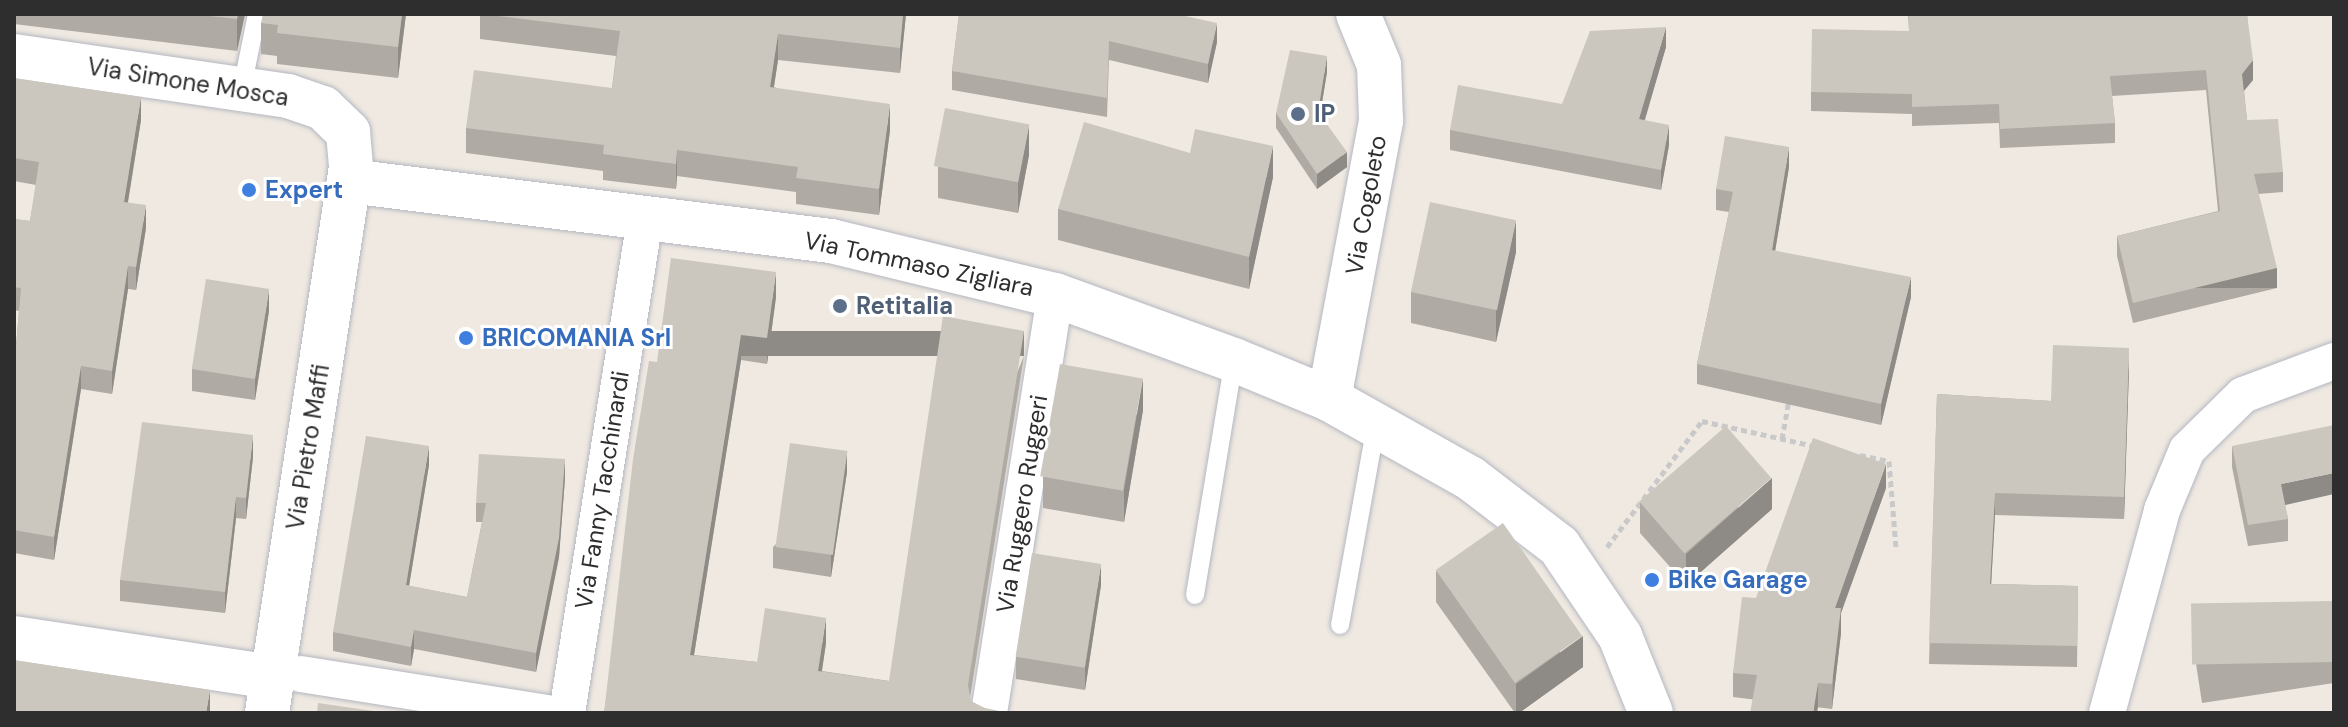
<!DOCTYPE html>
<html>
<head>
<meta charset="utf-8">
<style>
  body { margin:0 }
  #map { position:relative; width:2348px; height:727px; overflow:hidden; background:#efe9e1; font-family:"DM Sans",sans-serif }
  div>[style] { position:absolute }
  .path>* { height:5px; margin-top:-2.5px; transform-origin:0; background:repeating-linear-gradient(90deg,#c9c9c9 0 6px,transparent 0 10px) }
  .roads { filter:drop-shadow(0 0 2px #b4b7c1) drop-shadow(0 0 2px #b4b7c1) }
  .service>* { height:18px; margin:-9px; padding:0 9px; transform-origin:9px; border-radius:9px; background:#fff }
  .minor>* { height:36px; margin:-18px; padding:0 18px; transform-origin:18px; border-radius:18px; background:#fff }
  .tertiary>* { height:44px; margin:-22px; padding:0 22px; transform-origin:22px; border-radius:22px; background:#fff }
  .wall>* { inset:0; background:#afaba4 }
  .shaded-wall>* { inset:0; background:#8e8b86; transform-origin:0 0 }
  .building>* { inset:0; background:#cbc7bf; transform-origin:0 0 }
  .dots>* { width:22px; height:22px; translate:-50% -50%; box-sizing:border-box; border:4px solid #fff; border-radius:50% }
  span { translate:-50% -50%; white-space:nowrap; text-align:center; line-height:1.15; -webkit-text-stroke:6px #fff; paint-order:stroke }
  .street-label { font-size:24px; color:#2e2e2e }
  .service-label { font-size:24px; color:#4e5e75; font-weight:700 }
  .left { translate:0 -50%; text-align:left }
  .shop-label { font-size:24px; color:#366cbe; font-weight:700 }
  .frame { position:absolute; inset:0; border:16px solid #2e2e2e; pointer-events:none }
</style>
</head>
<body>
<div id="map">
  <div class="path">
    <i style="left:1782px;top:439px;width:39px;rotate:-80deg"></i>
    <i style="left:1860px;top:455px;width:30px;rotate:12deg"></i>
    <i style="left:1889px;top:461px;width:87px;rotate:85.4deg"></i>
    <i style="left:1607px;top:547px;width:158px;rotate:-53deg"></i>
    <i style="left:1702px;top:421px;width:116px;rotate:12.5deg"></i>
  </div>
  <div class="roads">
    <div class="service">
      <i style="left:242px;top:88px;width:76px;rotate:-78.5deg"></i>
      <i style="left:1195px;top:595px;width:238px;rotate:-80.6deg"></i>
      <i style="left:1340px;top:625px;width:204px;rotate:-79.8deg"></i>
    </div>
    <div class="minor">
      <i style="left:301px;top:674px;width:249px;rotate:9deg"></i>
      <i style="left:567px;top:713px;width:500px;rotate:-81.03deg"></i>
      <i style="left:989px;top:713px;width:423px;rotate:-81deg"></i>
      <i style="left:2107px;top:713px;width:210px;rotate:-74.8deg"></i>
      <i style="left:2162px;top:510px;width:65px;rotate:-67.4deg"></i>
      <i style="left:2187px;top:450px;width:78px;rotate:-44.5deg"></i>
      <i style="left:2243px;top:395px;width:97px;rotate:-20.5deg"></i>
    </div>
    <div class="tertiary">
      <i style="left:14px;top:56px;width:277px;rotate:8.3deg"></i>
      <i style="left:288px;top:96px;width:37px;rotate:19deg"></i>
      <i style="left:323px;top:108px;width:35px;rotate:44deg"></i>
      <i style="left:348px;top:132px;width:35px;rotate:85deg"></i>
      <i style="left:351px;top:167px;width:552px;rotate:98.75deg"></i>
      <i style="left:349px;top:181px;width:486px;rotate:7.1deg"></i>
      <i style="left:831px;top:241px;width:230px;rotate:13.6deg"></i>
      <i style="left:1055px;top:295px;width:190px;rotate:20deg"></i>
      <i style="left:1234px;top:360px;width:103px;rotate:22.3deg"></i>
      <i style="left:1329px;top:399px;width:162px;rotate:29.3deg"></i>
      <i style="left:1470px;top:478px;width:112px;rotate:37.4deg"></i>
      <i style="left:1559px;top:546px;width:109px;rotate:55.9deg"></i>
      <i style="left:1620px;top:636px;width:83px;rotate:68.1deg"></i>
      <i style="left:1329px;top:399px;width:284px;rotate:-79.4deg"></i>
      <i style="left:1381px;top:120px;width:55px;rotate:-92.1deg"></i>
      <i style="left:1379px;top:65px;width:55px;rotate:-112.4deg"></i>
      <i style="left:14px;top:638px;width:261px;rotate:8.6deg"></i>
    </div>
  </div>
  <div class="wall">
    <i style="clip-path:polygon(14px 14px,245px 14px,237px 51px,14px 24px)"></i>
    <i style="clip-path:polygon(406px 14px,398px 78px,277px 64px,277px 56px,261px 54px,261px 23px)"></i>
    <i style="clip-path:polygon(480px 14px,906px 14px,900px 73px,778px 60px,774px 87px,890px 130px,879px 215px,796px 204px,796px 192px,677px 176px,676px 189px,603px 180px,603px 171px,466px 153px,466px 128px,612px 88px,616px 56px,480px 39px)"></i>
    <i style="clip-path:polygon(959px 14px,1217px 42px,1208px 83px,1109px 60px,1107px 117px,952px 90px,952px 71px)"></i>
    <i style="clip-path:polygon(1908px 14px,2247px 14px,2253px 80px,2244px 91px,2247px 120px,2283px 172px,2283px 192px,2258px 194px,2277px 288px,2133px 323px,2117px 256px,2117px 236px,2218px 211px,2206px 90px,2112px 96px,2115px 123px,2115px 143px,2000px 148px,1999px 123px,1912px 126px,1912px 114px,1811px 111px,1811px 92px,1909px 31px)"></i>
    <i style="clip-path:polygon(1666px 47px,1645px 120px,1669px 145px,1661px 190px,1450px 150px,1450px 130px,1562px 104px)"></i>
    <i style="clip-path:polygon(1327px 72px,1320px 115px,1347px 167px,1317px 189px,1276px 128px,1276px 113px)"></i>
    <i style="clip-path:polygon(14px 78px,141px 120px,128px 203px,146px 228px,136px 290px,128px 289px,112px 394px,81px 389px,54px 560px,14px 553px,14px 369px,19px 311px,14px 310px,14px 219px,30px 221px,36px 185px,14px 181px)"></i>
    <i style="clip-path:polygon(1029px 155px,1018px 213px,938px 198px,938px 167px)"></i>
    <i style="clip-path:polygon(1789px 167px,1775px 251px,1911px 297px,1881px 425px,1697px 384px,1697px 364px,1729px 212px,1716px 210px,1716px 189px)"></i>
    <i style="clip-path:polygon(1273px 177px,1249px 289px,1058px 240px,1058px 209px)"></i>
    <i style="clip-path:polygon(1516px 252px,1496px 342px,1411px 323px,1411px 292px)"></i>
    <i style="clip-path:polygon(776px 297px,767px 364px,741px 360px,694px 655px,757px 662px,826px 643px,822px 671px,889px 681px,1024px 356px,970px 698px,604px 713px,657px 362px)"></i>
    <i style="clip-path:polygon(269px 311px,255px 400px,192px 391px,192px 369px)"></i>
    <i style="clip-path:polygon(2129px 369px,2124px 519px,1995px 515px,1991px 584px,2078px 586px,2077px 667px,1929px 664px,1937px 394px,2051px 401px)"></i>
    <i style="clip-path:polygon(1143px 410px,1124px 522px,1043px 508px,1043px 477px)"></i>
    <i style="clip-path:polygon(2232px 446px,2285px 505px,2288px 519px,2288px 541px,2248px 546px,2232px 467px)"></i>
    <i style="clip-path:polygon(253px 457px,246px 519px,236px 518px,225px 613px,120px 601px,120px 580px)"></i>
    <i style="clip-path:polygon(429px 465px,409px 586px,467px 597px,482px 522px,476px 522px,476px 503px,565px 478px,559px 557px,536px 672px,414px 649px,411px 666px,333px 651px,333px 632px)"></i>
    <i style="clip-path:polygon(847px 472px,831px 577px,773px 568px,773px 547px)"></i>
    <i style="clip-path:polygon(1886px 488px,1841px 613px,1841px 633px,1832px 709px,1733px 697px,1733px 673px,1756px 598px)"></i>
    <i style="clip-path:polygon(1640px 502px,1772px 509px,1686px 585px,1640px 533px)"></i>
    <i style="clip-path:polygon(1436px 571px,1583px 667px,1519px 713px,1515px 713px,1436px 602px)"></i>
    <i style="clip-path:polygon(1101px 585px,1085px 690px,1016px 679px,1016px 657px)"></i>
    <i style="clip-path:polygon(2334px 605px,2334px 683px,2202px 703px,2193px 644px,2193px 622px)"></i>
  </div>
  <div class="shaded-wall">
    <i style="clip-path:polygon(238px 14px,245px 14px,237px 51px,237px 19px)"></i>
    <i style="clip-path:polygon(402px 14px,406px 14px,398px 78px,398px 47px)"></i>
    <i style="clip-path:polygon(903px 14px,906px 14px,900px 73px,900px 48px)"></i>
    <i style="clip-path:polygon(1217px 23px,1217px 42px,1208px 83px,1208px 64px)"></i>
    <i style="clip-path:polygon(1666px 27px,1666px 47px,1639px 139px,1639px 119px)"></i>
    <i style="clip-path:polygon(778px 34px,778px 60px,770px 112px,770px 87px)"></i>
    <i style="clip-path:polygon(1327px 56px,1327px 72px,1318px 127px,1318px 112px)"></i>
    <i style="clip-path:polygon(2253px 60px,2253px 80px,2242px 93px,2242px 74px)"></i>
    <i style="clip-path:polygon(141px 97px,141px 120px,124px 225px,124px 202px)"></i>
    <i style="clip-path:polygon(890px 104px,890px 130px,879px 215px,879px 189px)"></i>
    <i style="clip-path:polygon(1029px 124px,1029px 155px,1018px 213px,1018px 181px)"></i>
    <i style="clip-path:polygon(1669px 125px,1669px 145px,1661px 190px,1661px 170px)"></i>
    <i style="clip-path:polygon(1273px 146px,1273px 177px,1249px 289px,1249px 257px)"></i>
    <i style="clip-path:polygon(1789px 147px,1789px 167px,1772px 270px,1772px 250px)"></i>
    <i style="clip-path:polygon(677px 150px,677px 176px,676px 189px,676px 164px)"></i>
    <i style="clip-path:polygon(1347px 152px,1347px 167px,1317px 189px,1317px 174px)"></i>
    <i style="clip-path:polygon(146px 205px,146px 228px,136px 290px,136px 267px)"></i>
    <i style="clip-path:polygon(1516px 220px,1516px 252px,1496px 342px,1496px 310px)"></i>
    <i style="clip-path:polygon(128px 266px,128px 289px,112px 394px,112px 371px)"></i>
    <i style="left:2277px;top:268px;width:20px;height:148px;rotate:90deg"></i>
    <i style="clip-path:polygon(776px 272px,776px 297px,767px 364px,767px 338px)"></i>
    <i style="clip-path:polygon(1911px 277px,1911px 297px,1881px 425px,1881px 404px)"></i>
    <i style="clip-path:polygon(269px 289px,269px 311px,255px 400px,255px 379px)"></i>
    <i style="left:1024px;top:331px;width:25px;height:358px;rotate:90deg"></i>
    <i style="clip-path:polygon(741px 335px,741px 360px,690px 680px,690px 655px)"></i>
    <i style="clip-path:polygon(2129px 348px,2129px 369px,2124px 519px,2124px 497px)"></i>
    <i style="clip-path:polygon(81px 366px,81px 389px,54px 560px,54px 537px)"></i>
    <i style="clip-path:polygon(1143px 378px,1143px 410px,1124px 522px,1124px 490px)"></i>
    <i style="clip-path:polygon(253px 435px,253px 457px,246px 519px,246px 498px)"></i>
    <i style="clip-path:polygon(429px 446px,429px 465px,406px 604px,406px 585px)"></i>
    <i style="clip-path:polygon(847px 451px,847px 472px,831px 577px,831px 556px)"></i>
    <i style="clip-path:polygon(565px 459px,565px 478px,559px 557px,536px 672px,536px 653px)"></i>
    <i style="clip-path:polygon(1886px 464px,1886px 488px,1841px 613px,1841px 633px,1832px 709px,1835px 608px)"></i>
    <i style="clip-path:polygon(2334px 473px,2334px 494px,2281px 506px,2281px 484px)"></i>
    <i style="clip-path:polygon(1772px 478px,1772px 509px,1686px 585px,1686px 554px)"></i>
    <i style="clip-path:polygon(1995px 493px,1995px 515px,1990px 606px,1990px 584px)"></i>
    <i style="clip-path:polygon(236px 497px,236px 518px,225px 613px,225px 592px)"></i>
    <i style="clip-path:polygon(1101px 564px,1101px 585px,1085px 690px,1085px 668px)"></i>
    <i style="clip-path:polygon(826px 618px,826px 643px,818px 696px,818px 671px)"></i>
    <i style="clip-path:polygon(414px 630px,414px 649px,411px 666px,411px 647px)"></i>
    <i style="clip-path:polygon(1583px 636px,1583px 667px,1519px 713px,1516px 713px,1516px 684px)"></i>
    <i style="clip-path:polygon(1818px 683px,1818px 707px,1817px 713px,1813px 713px)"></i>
    <i style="clip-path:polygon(210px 690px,210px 713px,206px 713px)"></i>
  </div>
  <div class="building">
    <i style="clip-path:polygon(191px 14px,238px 14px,237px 19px)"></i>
    <i style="clip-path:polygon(263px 14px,402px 14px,398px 47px,277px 33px,278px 25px,261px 23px)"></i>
    <i style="clip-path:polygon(482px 14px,903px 14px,900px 48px,778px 34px,770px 87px,890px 104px,879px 189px,796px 178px,798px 167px,677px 150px,676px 164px,603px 154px,604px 145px,466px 128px,474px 70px,612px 88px,620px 31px)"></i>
    <i style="clip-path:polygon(959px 14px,1176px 14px,1217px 23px,1208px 64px,1109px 41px,1107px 98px,952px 71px)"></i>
    <i style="clip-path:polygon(1909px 14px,2247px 14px,2253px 60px,2242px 74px,2247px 120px,2278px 119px,2283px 172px,2254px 174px,2277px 268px,2133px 303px,2117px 236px,2220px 211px,2206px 70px,2110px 76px,2115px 123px,2000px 129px,1999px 104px,1912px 107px,1912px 94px,1811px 92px,1812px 29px,1909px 31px)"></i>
    <i style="clip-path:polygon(1666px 27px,1639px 119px,1669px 125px,1661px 170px,1450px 130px,1458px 85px,1562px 104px,1590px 31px)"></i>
    <i style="clip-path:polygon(1290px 50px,1327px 56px,1318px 112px,1347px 152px,1317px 174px,1276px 113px)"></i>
    <i style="clip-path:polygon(14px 78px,141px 97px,124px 202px,146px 205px,136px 267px,128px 266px,112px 371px,81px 366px,54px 537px,14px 530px,14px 369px,21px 288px,14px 287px,14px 219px,30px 221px,39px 162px,14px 158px)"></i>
    <i style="left:945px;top:108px;width:86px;height:59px;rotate:11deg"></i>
    <i style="clip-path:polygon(1084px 122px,1190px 153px,1195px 129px,1273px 146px,1249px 257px,1058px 209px)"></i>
    <i style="clip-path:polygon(1725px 136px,1789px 147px,1772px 250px,1911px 277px,1881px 404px,1697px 364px,1733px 192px,1716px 189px)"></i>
    <i style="left:1430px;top:202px;width:88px;height:92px;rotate:12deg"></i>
    <i style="clip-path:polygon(671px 258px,776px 272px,767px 338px,741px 335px,690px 655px,757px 662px,765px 608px,826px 618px,818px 671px,889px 681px,943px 316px,1024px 331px,968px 685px,971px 701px,985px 708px,1009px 713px,604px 713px,633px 459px,649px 361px,657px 362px)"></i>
    <i style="left:206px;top:279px;width:64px;height:91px;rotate:9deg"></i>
    <i style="clip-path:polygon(2053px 345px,2129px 348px,2124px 497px,1995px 493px,1990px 584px,2078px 586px,2077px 646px,1929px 643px,1937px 394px,2051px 401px)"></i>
    <i style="left:1060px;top:364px;width:84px;height:114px;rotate:10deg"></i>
    <i style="clip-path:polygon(142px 422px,253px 435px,246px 498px,236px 497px,225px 592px,120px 580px)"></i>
    <i style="clip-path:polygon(2334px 425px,2334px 473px,2281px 484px,2288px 519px,2248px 525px,2232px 446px)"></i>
    <i style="left:1726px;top:426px;width:69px;height:115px;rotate:49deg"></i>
    <i style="clip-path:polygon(366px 436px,429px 446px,406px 585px,467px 597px,486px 503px,476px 503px,479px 454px,565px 459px,559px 538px,536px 653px,414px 630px,411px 647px,333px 632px)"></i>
    <i style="clip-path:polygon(1813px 438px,1886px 464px,1835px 608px,1841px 608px,1832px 684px,1818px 683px,1813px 713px,1750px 713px,1757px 675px,1733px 673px,1742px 597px,1756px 598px)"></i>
    <i style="left:790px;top:443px;width:58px;height:105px;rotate:8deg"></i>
    <i style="left:1503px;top:523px;width:138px;height:82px;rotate:55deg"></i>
    <i style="left:1032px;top:553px;width:70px;height:105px;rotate:9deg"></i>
    <i style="left:2333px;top:601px;width:61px;height:142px;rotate:89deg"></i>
    <i style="clip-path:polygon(14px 660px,210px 690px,206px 713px,14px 713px)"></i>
    <i style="clip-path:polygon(318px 703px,388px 713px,317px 713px)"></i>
  </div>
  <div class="dots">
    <i style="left:1298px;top:114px;background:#5c6f8a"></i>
    <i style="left:249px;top:190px;background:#3f7fe0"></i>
    <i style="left:840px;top:306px;background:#5c6f8a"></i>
    <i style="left:466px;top:338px;background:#3f7fe0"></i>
    <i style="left:1652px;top:580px;background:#3f7fe0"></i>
  </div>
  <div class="street-label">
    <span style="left:188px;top:82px;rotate:9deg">Via Simone Mosca</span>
    <span style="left:1366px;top:205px;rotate:-80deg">Via Cogoleto</span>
    <span style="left:919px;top:264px;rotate:12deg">Via Tommaso Zigliara</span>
    <span style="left:308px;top:447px;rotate:-81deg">Via Pietro Maffi</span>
    <span style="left:602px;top:490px;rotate:-81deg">Via Fanny Tacchinardi</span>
    <span style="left:1022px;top:504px;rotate:-81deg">Via Ruggero Ruggeri</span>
  </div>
  <div class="service-label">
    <span class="left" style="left:1314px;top:114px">IP</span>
    <span class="left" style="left:856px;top:306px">Retitalia</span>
  </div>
  <div class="shop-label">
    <span class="left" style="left:265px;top:190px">Expert</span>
    <span class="left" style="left:482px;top:338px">BRICOMANIA Srl</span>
    <span class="left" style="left:1668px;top:580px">Bike Garage</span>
  </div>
  <div class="frame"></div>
</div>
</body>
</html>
